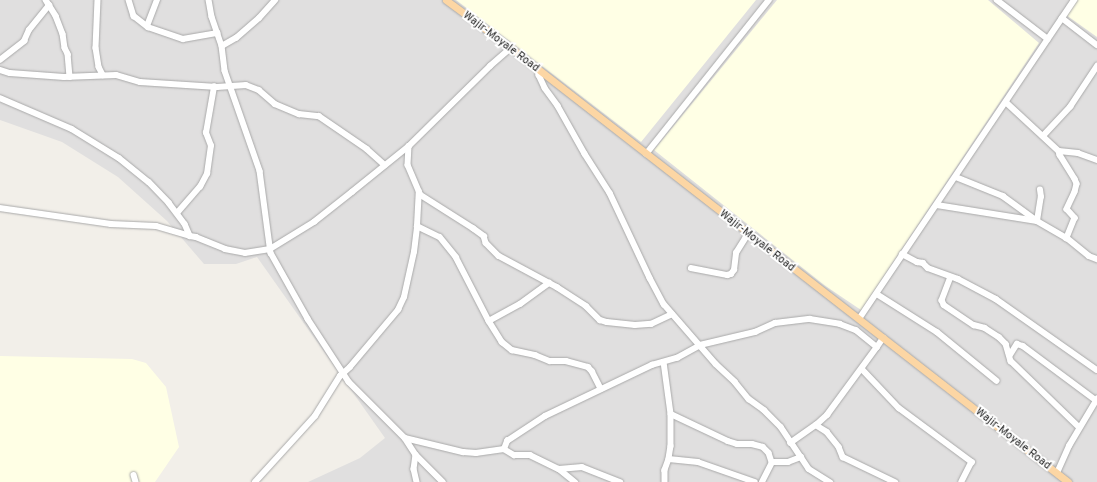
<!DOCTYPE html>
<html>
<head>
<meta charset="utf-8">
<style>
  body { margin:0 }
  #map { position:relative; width:1097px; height:482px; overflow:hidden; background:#f2efe9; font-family:Overpass,sans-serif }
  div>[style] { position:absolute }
  .residential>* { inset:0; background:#e0dfdf }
  .education>* { inset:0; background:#ffffe5 }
  .roads { filter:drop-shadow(0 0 1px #a9a9a9) drop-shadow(0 0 1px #a9a9a9) }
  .minor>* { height:5.5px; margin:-2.75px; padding:0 2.75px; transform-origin:2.75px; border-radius:2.75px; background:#fff }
  .major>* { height:7px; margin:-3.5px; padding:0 3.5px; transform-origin:3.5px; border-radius:3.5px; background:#fcd6a4 }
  span { translate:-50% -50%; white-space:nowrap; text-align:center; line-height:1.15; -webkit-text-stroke:4px #fff; paint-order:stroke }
  .street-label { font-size:11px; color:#222 }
</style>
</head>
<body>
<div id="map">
  <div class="residential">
    <i style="clip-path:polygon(0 0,1097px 0,1097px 482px,308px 482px,360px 458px,385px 438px,257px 257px,236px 264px,204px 264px,167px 221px,118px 177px,62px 142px,0 120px)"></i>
  </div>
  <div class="education">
    <i style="clip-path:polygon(456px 0,756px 0,641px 142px)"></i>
    <i style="clip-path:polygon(777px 0,988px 0,1039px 43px,861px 310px,824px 285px,654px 150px)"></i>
    <i style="clip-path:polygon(1076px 0,1097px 0,1097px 37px,1066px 15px)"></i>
    <i style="clip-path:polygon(0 356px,132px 359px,146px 363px,166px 387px,179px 447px,155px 482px,0 482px)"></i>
  </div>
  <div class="roads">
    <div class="minor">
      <i style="left:46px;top:0;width:19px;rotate:58deg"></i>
      <i style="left:56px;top:16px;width:19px;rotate:69deg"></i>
      <i style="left:63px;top:34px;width:14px;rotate:82deg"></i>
      <i style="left:65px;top:48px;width:7px;rotate:63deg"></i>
      <i style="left:68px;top:54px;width:23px;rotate:85deg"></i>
      <i style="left:98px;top:0;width:48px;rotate:92.4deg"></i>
      <i style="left:96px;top:48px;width:19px;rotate:81deg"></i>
      <i style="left:99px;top:67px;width:9px;rotate:63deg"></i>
      <i style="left:129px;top:0;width:17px;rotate:73deg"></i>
      <i style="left:134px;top:16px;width:18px;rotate:38deg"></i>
      <i style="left:148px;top:27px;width:37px;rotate:19deg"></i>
      <i style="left:183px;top:39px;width:35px;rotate:-10deg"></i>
      <i style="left:209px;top:0;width:17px;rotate:80deg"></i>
      <i style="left:212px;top:17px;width:31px;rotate:71deg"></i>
      <i style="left:222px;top:46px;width:25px;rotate:83deg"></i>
      <i style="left:225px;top:71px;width:106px;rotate:70.7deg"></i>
      <i style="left:260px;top:171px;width:83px;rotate:82.4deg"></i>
      <i style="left:271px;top:253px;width:76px;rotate:60.7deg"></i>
      <i style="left:308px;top:319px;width:75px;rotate:56.9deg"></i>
      <i style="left:349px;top:382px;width:79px;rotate:45deg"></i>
      <i style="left:405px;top:438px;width:20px;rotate:57deg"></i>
      <i style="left:416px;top:455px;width:38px;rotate:45deg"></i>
      <i style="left:997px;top:0;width:64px;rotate:37.4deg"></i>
      <i style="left:1062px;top:18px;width:44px;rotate:37.6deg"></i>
      <i style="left:147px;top:26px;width:28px;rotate:-69deg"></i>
      <i style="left:222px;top:46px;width:16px;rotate:-30deg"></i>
      <i style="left:236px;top:38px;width:30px;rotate:-41deg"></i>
      <i style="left:259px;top:18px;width:24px;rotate:-48deg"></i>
      <i style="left:0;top:60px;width:31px;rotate:-38deg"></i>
      <i style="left:24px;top:41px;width:12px;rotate:-66deg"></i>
      <i style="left:29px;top:30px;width:32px;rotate:-51deg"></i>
      <i style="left:0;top:70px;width:10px;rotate:17deg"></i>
      <i style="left:10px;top:73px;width:54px;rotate:4.2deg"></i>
      <i style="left:64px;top:77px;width:52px;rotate:-2.2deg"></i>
      <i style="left:116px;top:75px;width:25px;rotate:16deg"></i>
      <i style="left:140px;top:82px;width:77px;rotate:3.7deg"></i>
      <i style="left:217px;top:87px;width:29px;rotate:-4deg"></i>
      <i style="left:246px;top:85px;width:14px;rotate:21deg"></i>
      <i style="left:259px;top:90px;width:21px;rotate:41deg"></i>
      <i style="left:275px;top:104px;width:26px;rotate:23deg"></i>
      <i style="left:299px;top:114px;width:20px;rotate:6deg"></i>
      <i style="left:319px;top:116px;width:58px;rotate:34.5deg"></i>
      <i style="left:367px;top:149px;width:24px;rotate:42deg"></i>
      <i style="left:539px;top:70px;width:5px;rotate:90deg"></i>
      <i style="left:539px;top:75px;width:14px;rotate:65deg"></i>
      <i style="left:545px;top:88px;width:22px;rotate:54deg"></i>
      <i style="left:558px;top:106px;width:55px;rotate:60.6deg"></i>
      <i style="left:585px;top:154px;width:46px;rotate:57.3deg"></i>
      <i style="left:610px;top:193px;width:94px;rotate:64.8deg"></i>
      <i style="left:650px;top:278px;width:30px;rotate:62deg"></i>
      <i style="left:664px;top:304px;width:79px;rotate:49.1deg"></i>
      <i style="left:716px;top:364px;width:26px;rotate:43deg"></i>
      <i style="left:735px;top:382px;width:22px;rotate:51deg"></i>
      <i style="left:749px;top:399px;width:19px;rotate:36deg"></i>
      <i style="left:764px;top:410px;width:24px;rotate:45deg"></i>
      <i style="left:781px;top:427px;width:50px;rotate:56.3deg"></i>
      <i style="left:809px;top:469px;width:25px;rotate:32deg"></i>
      <i style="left:0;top:98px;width:78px;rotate:23.3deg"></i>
      <i style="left:72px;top:129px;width:55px;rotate:31.7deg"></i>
      <i style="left:119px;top:158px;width:38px;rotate:39deg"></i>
      <i style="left:149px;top:182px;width:29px;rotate:46deg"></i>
      <i style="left:169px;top:203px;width:26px;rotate:53deg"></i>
      <i style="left:185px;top:224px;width:13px;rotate:67deg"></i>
      <i style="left:190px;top:236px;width:6px;rotate:9deg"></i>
      <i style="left:196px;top:237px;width:31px;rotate:22deg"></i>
      <i style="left:225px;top:249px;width:20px;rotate:11deg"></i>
      <i style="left:245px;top:253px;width:25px;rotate:-9deg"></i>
      <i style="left:270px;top:249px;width:52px;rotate:-31.5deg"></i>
      <i style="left:314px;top:222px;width:48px;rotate:-38.3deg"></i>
      <i style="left:352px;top:192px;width:73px;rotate:-38.9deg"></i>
      <i style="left:409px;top:146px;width:114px;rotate:-44.6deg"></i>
      <i style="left:490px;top:66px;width:28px;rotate:-41deg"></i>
      <i style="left:1006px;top:102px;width:72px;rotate:42.8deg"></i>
      <i style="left:1059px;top:151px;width:4px;rotate:76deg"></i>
      <i style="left:1060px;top:155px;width:28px;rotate:58deg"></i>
      <i style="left:1075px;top:179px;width:5px;rotate:68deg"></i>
      <i style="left:1077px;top:184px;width:8px;rotate:104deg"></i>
      <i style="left:1075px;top:192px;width:19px;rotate:115deg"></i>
      <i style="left:1067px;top:209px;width:12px;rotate:48deg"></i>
      <i style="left:1075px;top:218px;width:22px;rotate:112deg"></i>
      <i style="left:1043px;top:136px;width:40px;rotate:-47deg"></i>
      <i style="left:1070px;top:107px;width:49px;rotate:-56.6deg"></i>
      <i style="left:409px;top:146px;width:19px;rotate:93deg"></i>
      <i style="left:408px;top:165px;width:33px;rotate:67deg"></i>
      <i style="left:421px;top:195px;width:62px;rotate:32.4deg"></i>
      <i style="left:473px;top:228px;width:14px;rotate:36deg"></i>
      <i style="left:484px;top:236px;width:7px;rotate:74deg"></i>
      <i style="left:486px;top:243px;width:18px;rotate:45deg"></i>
      <i style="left:499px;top:256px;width:66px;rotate:28.1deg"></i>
      <i style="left:557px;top:287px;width:35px;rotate:33deg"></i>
      <i style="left:586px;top:306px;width:20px;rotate:45deg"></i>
      <i style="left:600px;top:320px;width:7px;rotate:16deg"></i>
      <i style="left:607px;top:322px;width:28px;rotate:6deg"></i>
      <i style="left:635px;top:325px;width:16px;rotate:-4deg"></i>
      <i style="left:651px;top:324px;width:23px;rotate:-25deg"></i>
      <i style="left:1059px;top:151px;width:19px;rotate:6deg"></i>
      <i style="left:1078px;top:153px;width:20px;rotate:20deg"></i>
      <i style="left:646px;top:154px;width:197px;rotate:-51.4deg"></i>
      <i style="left:956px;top:177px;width:51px;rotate:22deg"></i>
      <i style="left:1003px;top:196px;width:41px;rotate:36deg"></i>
      <i style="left:937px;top:205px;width:101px;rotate:9.1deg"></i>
      <i style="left:1037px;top:221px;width:34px;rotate:30deg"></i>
      <i style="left:1067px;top:238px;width:28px;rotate:39deg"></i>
      <i style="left:1089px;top:256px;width:9px;rotate:21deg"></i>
      <i style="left:0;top:208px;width:112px;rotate:8.2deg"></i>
      <i style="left:111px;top:224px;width:45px;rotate:2.5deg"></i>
      <i style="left:156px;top:226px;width:35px;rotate:16deg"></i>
      <i style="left:177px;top:213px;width:35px;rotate:-49deg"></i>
      <i style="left:200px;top:187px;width:15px;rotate:-62deg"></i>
      <i style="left:207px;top:174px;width:28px;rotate:-82deg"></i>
      <i style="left:211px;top:146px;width:14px;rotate:-111deg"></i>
      <i style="left:206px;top:133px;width:47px;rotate:-80.1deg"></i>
      <i style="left:1037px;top:221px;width:24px;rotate:-81deg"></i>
      <i style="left:1041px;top:197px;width:7px;rotate:-98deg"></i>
      <i style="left:417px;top:226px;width:25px;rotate:26deg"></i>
      <i style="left:440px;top:237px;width:26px;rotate:51deg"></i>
      <i style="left:456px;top:257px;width:72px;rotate:62.7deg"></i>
      <i style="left:489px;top:321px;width:25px;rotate:58deg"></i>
      <i style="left:502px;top:342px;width:13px;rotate:39deg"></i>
      <i style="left:512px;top:350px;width:24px;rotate:12deg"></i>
      <i style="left:535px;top:355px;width:16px;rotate:22deg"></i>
      <i style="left:550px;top:361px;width:16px"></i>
      <i style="left:566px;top:361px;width:23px;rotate:15deg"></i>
      <i style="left:588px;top:367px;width:6px;rotate:45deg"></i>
      <i style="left:592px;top:371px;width:20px;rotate:63deg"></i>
      <i style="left:902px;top:254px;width:17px;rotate:28deg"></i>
      <i style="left:917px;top:262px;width:6px;rotate:9deg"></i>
      <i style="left:923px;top:263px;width:7px;rotate:45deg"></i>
      <i style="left:928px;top:268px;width:32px;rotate:20deg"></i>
      <i style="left:958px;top:279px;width:43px;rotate:27.8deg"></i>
      <i style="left:996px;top:299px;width:123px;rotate:35.1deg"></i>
      <i style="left:691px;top:268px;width:37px;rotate:11deg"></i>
      <i style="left:727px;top:275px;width:4px;rotate:-14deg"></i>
      <i style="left:731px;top:274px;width:5px;rotate:-53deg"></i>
      <i style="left:734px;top:270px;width:17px;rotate:-83deg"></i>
      <i style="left:736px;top:253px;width:22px;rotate:-58deg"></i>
      <i style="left:951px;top:277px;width:25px;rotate:111deg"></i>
      <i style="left:942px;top:300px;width:5px;rotate:68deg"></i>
      <i style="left:944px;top:305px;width:36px;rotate:34deg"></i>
      <i style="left:974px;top:325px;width:11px;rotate:15deg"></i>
      <i style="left:985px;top:328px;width:17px;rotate:33deg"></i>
      <i style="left:999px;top:337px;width:10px;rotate:45deg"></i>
      <i style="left:1006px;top:344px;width:18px;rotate:74deg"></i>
      <i style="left:1011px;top:361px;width:95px;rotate:44.1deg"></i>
      <i style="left:877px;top:294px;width:71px;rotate:32.3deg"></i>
      <i style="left:937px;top:332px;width:77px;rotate:39.2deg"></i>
      <i style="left:859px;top:319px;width:385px;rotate:-56deg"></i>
      <i style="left:489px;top:321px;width:35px;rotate:-29deg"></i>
      <i style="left:520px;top:304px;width:36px;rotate:-36deg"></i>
      <i style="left:1010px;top:355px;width:13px;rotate:-58deg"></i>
      <i style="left:1017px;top:344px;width:6px;rotate:18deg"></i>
      <i style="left:1023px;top:346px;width:92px;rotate:36.6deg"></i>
      <i style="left:664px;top:362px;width:52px;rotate:82.3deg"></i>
      <i style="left:671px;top:414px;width:32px;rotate:90deg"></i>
      <i style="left:671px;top:446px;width:13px;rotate:99deg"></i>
      <i style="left:669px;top:459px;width:12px;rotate:110deg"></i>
      <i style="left:665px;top:470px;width:12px;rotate:90deg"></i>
      <i style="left:862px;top:369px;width:54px;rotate:46.5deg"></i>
      <i style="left:899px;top:408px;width:91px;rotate:36.5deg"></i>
      <i style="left:972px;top:462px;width:22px;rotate:117deg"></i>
      <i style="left:671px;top:414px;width:63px;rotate:25.3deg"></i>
      <i style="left:728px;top:441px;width:9px;rotate:18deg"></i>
      <i style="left:737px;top:444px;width:15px"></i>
      <i style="left:752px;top:444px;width:11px;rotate:15deg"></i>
      <i style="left:763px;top:447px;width:8px;rotate:45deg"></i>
      <i style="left:769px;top:453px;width:9px;rotate:72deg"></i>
      <i style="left:816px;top:425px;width:13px;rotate:32deg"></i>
      <i style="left:827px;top:432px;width:19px;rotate:51deg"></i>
      <i style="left:839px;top:447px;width:11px;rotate:68deg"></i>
      <i style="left:843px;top:457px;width:58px;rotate:25.7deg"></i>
      <i style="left:405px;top:438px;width:60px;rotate:13.6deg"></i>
      <i style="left:463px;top:452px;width:13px;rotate:4deg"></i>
      <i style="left:476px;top:453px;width:28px;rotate:-8deg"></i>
      <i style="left:504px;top:449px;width:12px;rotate:31deg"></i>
      <i style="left:514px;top:455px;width:16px"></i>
      <i style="left:530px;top:455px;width:32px;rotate:26deg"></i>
      <i style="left:559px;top:469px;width:21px;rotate:39deg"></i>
      <i style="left:790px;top:443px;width:32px;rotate:-35deg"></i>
      <i style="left:816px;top:425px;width:15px;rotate:-42deg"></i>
      <i style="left:827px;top:415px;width:84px;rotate:-53.7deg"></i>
      <i style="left:504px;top:449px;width:9px;rotate:-69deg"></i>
      <i style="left:507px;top:441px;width:45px;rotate:-33.3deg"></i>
      <i style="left:545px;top:416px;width:119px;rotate:-25.5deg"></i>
      <i style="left:652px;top:365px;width:26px;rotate:-16deg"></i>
      <i style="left:677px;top:358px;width:26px;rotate:-29deg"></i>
      <i style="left:700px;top:345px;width:57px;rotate:-13.3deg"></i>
      <i style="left:755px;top:332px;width:22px;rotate:-24deg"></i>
      <i style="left:775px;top:323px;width:35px;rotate:-7deg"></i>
      <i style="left:810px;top:319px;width:30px;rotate:9deg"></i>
      <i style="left:840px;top:324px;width:17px;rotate:21deg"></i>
      <i style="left:856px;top:330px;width:27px;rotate:39deg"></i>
      <i style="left:877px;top:347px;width:11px;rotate:-56deg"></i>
      <i style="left:416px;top:455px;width:14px;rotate:98deg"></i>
      <i style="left:414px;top:469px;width:13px;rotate:77deg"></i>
      <i style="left:669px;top:459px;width:29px;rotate:6deg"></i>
      <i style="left:698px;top:462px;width:60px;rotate:19.3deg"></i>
      <i style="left:559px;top:469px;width:23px;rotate:-5deg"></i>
      <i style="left:582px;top:467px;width:41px;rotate:21.5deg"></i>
      <i style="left:1057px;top:473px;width:30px;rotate:-66deg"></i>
      <i style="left:1069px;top:446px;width:55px;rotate:-59.2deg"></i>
      <i style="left:134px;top:475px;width:7px;rotate:74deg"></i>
      <i style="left:255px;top:482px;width:89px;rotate:-47.7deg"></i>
      <i style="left:315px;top:416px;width:47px;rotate:-58deg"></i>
      <i style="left:340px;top:376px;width:13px;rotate:-42deg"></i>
      <i style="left:350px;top:367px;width:75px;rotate:-49.9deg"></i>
      <i style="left:398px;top:310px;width:14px;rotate:-65deg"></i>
      <i style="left:404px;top:297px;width:46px;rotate:-77.5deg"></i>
      <i style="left:414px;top:252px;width:26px;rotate:-83deg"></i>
      <i style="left:417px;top:226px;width:34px;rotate:-87deg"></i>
      <i style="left:762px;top:482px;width:22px;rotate:-63deg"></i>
      <i style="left:772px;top:462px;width:16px"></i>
      <i style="left:788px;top:462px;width:14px;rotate:-21deg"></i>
    </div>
    <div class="major">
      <i style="left:446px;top:0;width:81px;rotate:36.4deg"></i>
      <i style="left:511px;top:48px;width:706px;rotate:37.92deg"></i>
    </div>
  </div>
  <div class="street-label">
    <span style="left:501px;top:42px;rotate:37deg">Wajir-Moyale Road</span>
    <span style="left:757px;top:241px;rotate:38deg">Wajir-Moyale Road</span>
    <span style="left:1013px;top:439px;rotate:38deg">Wajir-Moyale Road</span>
  </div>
</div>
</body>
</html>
